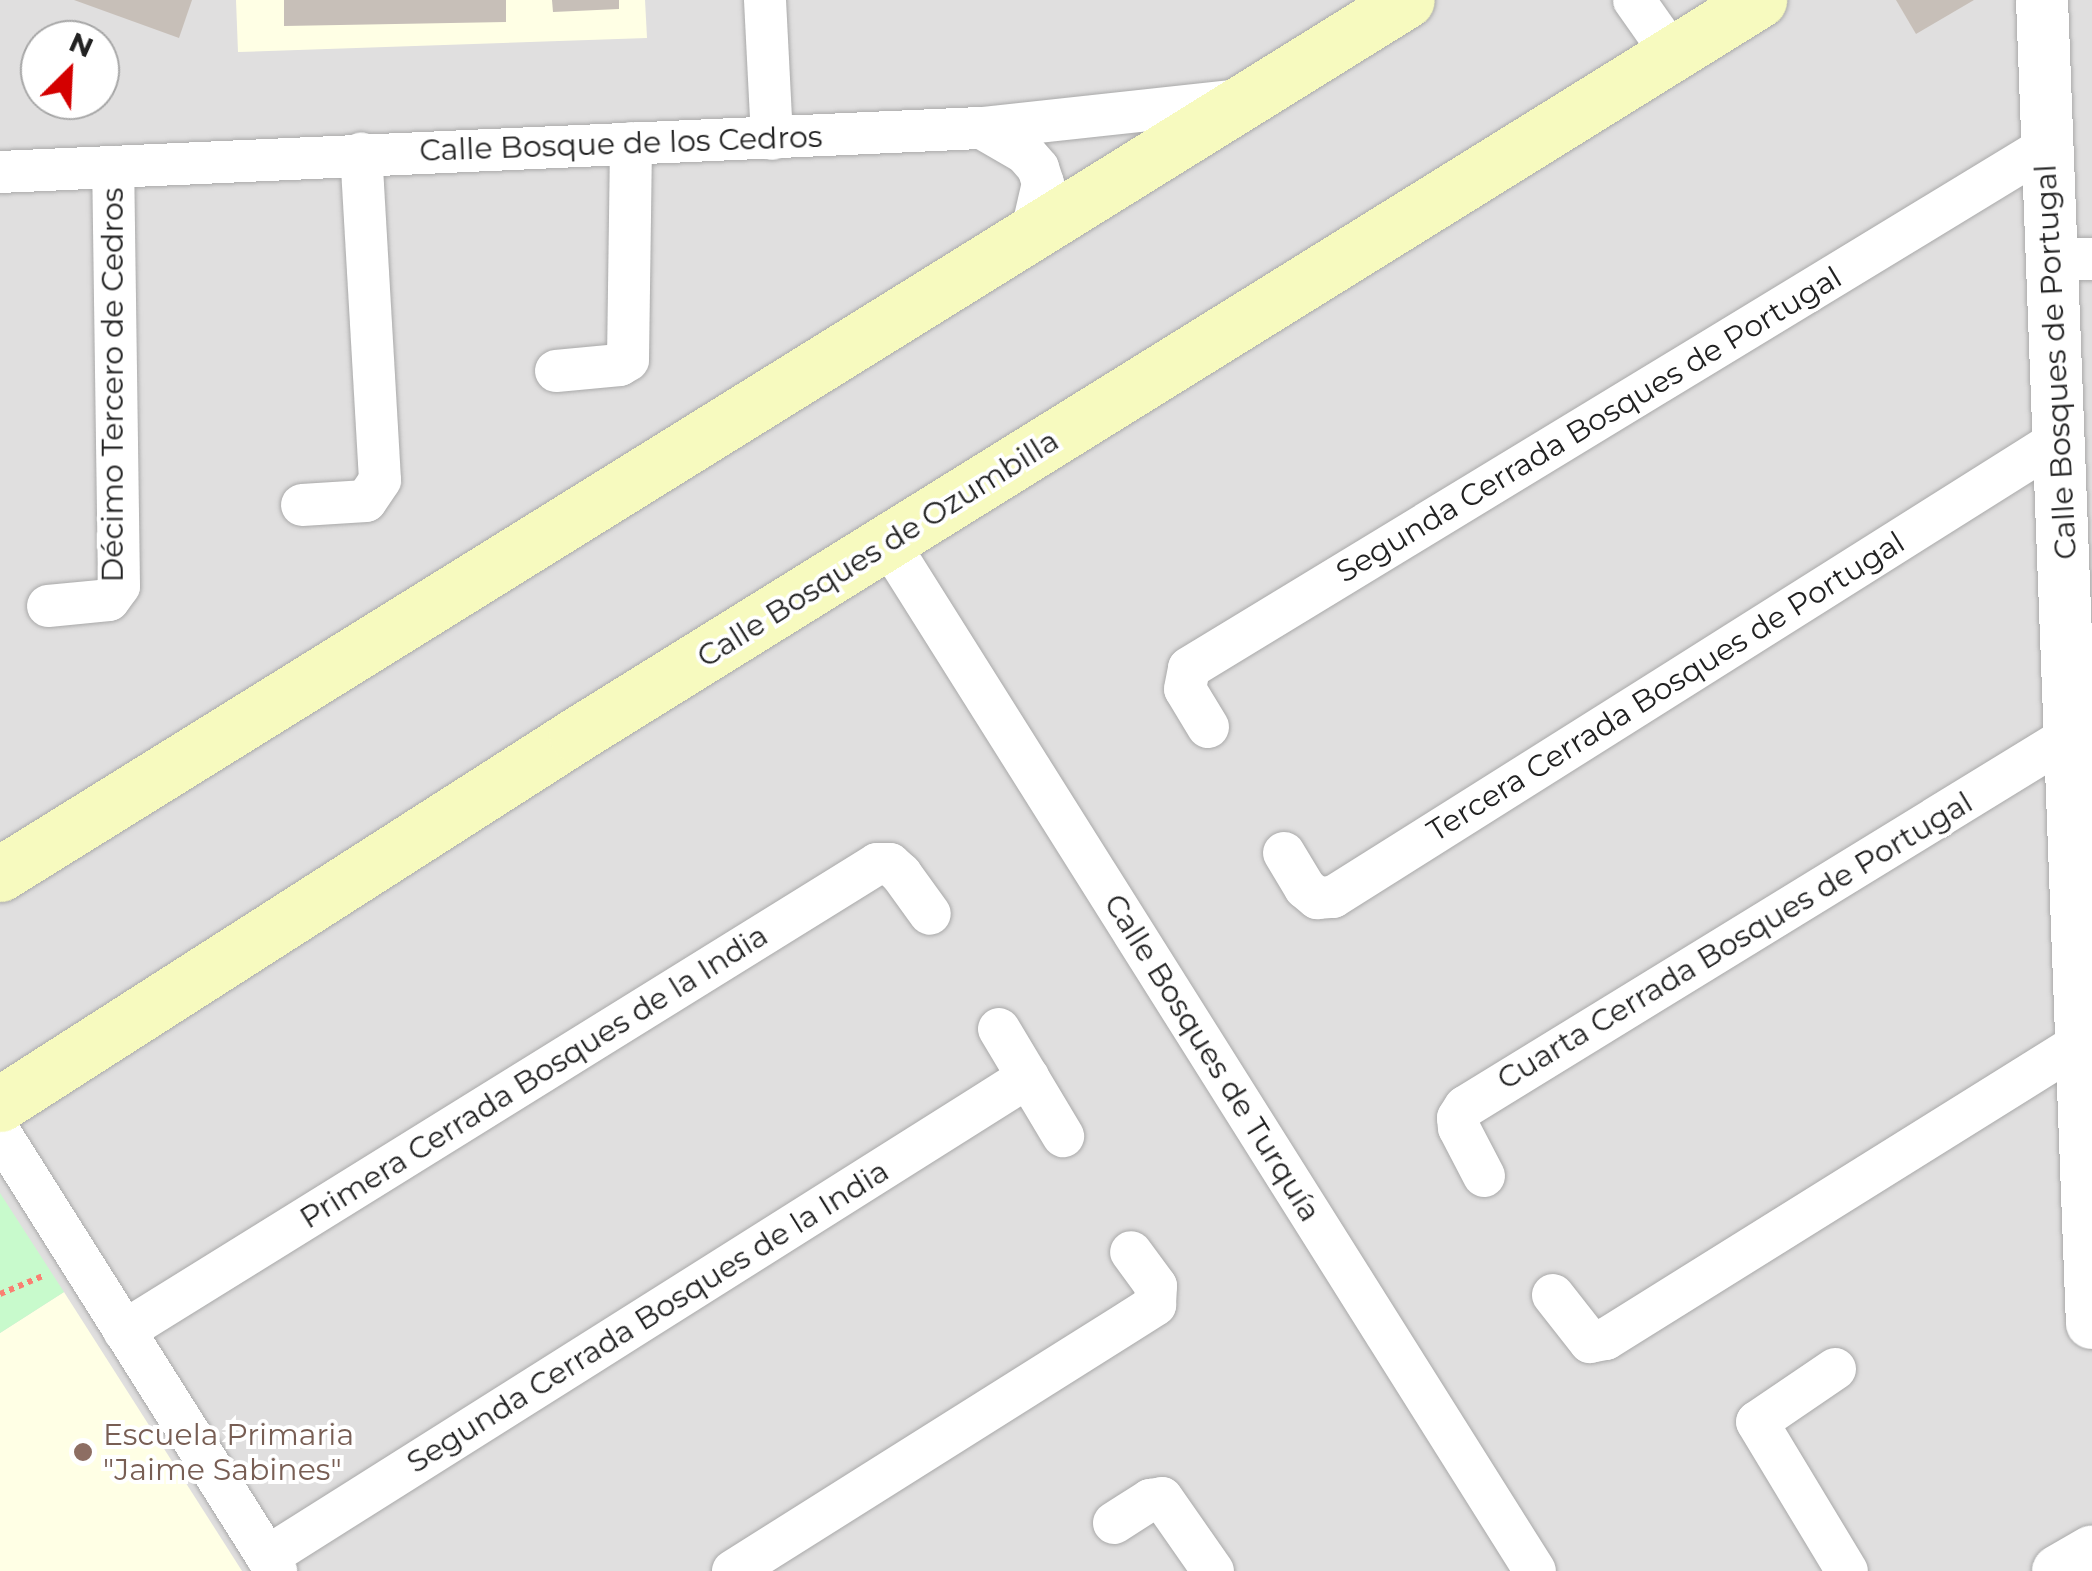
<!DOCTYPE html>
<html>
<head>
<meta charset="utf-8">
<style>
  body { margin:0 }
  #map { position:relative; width:2092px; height:1571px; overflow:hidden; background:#f2efe9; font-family:Montserrat,sans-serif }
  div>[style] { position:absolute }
  .residential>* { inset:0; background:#e0dfdf }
  .education>* { inset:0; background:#ffffe5 }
  .park>* { inset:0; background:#c8facc }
  .building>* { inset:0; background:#c7bfb8 }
  .path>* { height:6px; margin-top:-3px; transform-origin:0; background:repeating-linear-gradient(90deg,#fa8072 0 5px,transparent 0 10px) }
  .roads { filter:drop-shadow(0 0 2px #a9a9a9) drop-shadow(0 0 2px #a9a9a9) }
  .minor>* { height:42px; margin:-21px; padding:0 21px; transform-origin:21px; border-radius:21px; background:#fff }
  .tertiary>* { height:52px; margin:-26px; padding:0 26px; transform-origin:26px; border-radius:26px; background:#fff }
  .secondary>* { height:55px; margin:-27.5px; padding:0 27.5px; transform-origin:27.5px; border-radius:27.5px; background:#f7fabf }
  .dots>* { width:28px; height:28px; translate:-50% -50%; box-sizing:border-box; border:5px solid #fff; border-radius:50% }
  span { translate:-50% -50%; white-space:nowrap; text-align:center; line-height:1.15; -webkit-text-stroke:8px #fff; paint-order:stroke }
  .street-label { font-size:30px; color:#222 }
  .education-label { font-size:30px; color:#785e54 }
  .left { translate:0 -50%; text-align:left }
  .north { position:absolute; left:20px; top:20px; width:100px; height:100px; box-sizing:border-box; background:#fff; border:2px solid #a7a7a7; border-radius:50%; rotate:24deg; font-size:28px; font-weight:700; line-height:40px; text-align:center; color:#222 }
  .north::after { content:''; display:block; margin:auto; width:35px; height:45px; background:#d40000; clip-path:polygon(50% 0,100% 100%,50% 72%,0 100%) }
</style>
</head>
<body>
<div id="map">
  <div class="residential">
    <i style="clip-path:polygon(evenodd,0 0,2092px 0,2092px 1571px,0 1571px,0 0,40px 40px,100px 40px,100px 100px,40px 100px,40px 40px)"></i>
  </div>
  <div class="education">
    <i style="clip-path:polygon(236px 0,645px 0,647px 38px,238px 52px)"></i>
    <i style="clip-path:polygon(64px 1292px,242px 1571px,0 1571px,0 1333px)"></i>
  </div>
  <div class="park">
    <i style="clip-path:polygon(0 1193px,64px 1292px,0 1333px)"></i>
  </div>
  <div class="building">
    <i style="clip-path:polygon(74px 0,192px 0,179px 38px)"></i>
    <i style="clip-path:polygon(284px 0,506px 0,506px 22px,284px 26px)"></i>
    <i style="clip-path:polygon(552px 0,619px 0,619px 9px,553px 12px)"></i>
    <i style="clip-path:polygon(1896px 0,1974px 0,1916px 34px)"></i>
  </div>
  <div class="path">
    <i style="left:0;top:1294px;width:49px;rotate:-22.9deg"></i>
  </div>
  <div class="roads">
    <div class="minor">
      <i style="left:765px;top:0;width:139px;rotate:87.1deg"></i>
      <i style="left:1634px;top:0;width:66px;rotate:54.9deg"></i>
      <i style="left:982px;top:128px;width:50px;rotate:30.2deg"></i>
      <i style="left:1025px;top:153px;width:20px;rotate:49deg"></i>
      <i style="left:1038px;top:168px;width:16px;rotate:72deg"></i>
      <i style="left:1043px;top:183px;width:53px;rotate:103deg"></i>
      <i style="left:0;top:172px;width:983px;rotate:-2.57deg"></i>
      <i style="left:982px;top:128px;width:261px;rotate:-6.2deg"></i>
      <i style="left:2053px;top:259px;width:39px"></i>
      <i style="left:556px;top:371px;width:64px;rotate:-5.4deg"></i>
      <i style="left:620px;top:365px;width:9px;rotate:-32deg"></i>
      <i style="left:628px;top:360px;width:217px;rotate:-89.2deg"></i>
      <i style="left:302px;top:505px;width:64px;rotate:-3.6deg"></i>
      <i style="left:366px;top:501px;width:25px;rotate:-56deg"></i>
      <i style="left:380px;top:480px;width:327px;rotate:-93.3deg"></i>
      <i style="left:889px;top:544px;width:1213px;rotate:57.83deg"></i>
      <i style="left:48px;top:606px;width:61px;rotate:-5.6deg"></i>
      <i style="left:109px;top:600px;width:17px;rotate:-54deg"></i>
      <i style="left:119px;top:586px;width:419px;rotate:-90.8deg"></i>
      <i style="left:1208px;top:727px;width:44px;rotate:-121.2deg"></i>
      <i style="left:1185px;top:689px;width:21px;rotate:-79deg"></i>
      <i style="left:1189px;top:668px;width:1003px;rotate:-31.3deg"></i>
      <i style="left:1284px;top:853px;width:41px;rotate:59deg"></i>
      <i style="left:1305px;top:888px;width:16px;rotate:40deg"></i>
      <i style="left:1317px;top:898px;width:16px;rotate:-4deg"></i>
      <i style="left:1333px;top:897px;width:859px;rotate:-32.21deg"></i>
      <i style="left:999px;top:1029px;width:125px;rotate:59.1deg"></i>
      <i style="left:0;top:1133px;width:518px;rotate:57.78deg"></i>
      <i style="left:1484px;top:1176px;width:54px;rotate:-117.5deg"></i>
      <i style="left:1459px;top:1128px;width:10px;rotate:-96deg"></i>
      <i style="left:1458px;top:1118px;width:13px;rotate:-58deg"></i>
      <i style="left:1465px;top:1107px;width:711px;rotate:-31.54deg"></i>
      <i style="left:1553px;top:1295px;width:60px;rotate:51.8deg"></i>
      <i style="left:1590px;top:1342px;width:16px;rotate:-11deg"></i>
      <i style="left:1606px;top:1339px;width:559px;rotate:-31.98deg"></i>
      <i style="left:124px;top:1331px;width:886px;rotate:-31.81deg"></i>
      <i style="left:877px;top:864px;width:13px"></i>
      <i style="left:890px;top:864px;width:15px;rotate:42deg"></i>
      <i style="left:901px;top:874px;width:49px;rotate:54.1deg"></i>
      <i style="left:1835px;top:1369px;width:94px;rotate:145.8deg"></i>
      <i style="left:1757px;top:1422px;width:174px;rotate:58.9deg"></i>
      <i style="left:1114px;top:1523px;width:43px;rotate:-32.6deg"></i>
      <i style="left:1150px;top:1500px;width:12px;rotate:-9deg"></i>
      <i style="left:1162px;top:1498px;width:89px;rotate:55.1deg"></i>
      <i style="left:267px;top:1557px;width:900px;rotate:-32.24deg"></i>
      <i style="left:733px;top:1571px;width:499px;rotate:-32.2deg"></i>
      <i style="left:1155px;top:1305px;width:19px;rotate:-87deg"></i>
      <i style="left:1156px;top:1286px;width:42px;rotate:-126.3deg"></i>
    </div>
    <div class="tertiary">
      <i style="left:2042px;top:0;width:1324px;rotate:87.84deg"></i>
      <i style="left:2058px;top:1571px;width:39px;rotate:-30deg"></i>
    </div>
    <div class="secondary">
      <i style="left:0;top:874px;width:1656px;rotate:-31.85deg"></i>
      <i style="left:0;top:1104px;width:684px;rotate:-32.64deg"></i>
      <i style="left:576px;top:735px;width:1393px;rotate:-31.85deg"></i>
    </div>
  </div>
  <div class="dots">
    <i style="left:83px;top:1452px;background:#8d6e63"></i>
  </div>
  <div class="street-label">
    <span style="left:621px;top:144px;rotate:-2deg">Calle Bosque de los Cedros</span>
    <span style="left:2056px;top:362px;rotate:-93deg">Calle Bosques de Portugal</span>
    <span style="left:113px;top:385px;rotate:-90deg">Décimo Tercero de Cedros</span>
    <span style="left:1589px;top:425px;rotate:-31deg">Segunda Cerrada Bosques de Portugal</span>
    <span style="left:878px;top:549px;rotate:-32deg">Calle Bosques de Ozumbilla</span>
    <span style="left:1666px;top:687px;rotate:-32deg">Tercera Cerrada Bosques de Portugal</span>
    <span style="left:1735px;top:941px;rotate:-31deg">Cuarta Cerrada Bosques de Portugal</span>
    <span style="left:1212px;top:1058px;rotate:58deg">Calle Bosques de Turquía</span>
    <span style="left:534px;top:1077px;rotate:-32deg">Primera Cerrada Bosques de la India</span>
    <span style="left:648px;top:1317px;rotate:-32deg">Segunda Cerrada Bosques de la India</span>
  </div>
  <div class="education-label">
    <span class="left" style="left:103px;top:1452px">Escuela Primaria<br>"Jaime Sabines"</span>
  </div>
  <div class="north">N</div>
</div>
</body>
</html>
